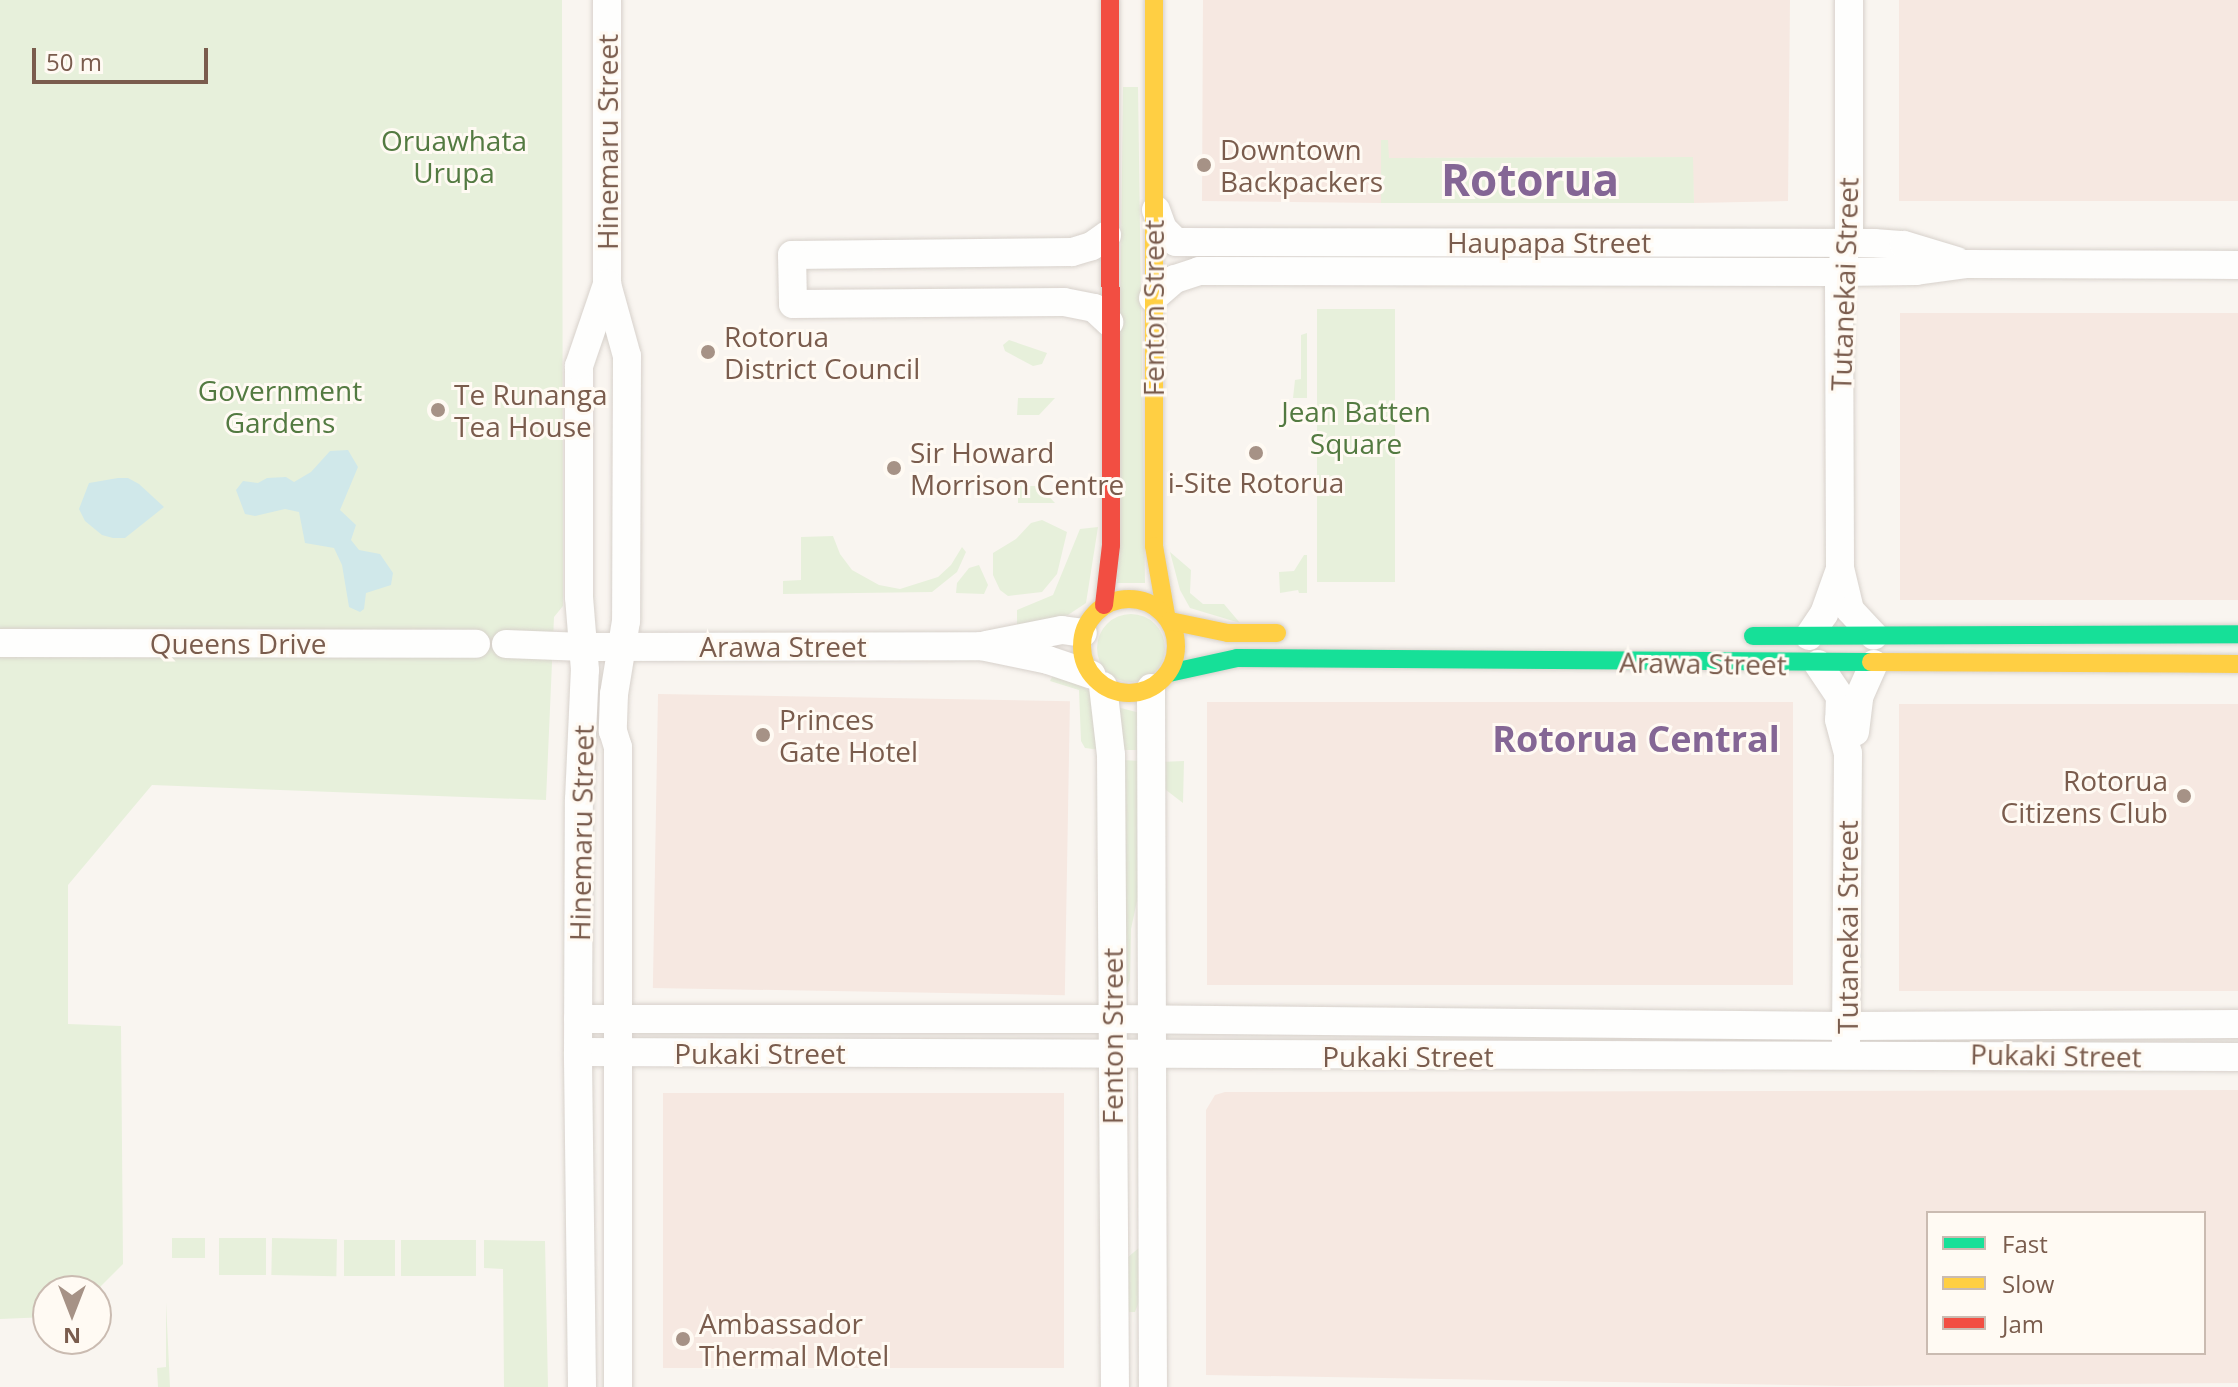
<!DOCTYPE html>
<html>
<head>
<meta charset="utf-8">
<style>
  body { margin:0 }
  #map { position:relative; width:2238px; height:1387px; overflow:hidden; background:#f9f5f0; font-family:"Open Sans",sans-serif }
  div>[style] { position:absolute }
  .commercial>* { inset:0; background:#f6e8e1; transform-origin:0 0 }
  .green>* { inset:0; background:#e7f0db; transform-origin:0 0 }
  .round { border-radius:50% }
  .water>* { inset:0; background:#d0e8ea }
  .roads { filter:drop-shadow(0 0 2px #d7d1cb) drop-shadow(0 0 2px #d7d1cb) }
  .street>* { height:28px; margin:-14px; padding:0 14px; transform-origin:14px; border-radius:14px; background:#fefefd }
  .fast>* { height:18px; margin:-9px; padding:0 9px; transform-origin:9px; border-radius:9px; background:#16e098 }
  .slow>* { height:18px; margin:-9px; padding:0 9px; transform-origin:9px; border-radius:9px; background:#ffcf43 }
  .slow>.ring { margin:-9px; padding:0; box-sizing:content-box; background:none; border:18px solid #ffcf43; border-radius:50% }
  .jam>* { height:18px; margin:-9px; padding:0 9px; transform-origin:9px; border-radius:9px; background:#f24e42 }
  .dots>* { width:22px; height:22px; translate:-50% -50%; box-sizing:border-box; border:4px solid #fffaf3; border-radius:50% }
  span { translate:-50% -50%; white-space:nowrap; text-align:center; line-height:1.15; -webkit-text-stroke:6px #fffaf3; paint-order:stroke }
  .park-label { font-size:28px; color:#537a41 }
  .street-label { font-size:28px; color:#7a5c4d }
  .poi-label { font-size:28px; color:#7a5c4d }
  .left { translate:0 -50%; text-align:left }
  .right { translate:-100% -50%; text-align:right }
  .district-label { font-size:36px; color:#846695; font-weight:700 }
  .town-label { font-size:44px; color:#846695; font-weight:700 }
  .legend { position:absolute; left:1926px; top:1211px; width:280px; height:144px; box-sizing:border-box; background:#fffaf3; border:2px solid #cabbb1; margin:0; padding:10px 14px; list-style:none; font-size:24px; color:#7a5c4d }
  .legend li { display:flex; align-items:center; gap:16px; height:40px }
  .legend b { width:40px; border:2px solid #cabbb1 }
  .north { position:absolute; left:32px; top:1275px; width:80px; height:80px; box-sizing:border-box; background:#fffaf3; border:2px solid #cabbb1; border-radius:50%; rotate:180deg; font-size:22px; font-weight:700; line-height:32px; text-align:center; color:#7a5c4d }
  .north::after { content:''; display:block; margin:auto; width:28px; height:36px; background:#a69286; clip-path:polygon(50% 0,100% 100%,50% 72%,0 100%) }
  .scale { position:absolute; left:32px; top:48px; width:176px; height:36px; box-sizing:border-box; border:4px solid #7a5c4d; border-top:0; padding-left:10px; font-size:24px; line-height:28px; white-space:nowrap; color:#7a5c4d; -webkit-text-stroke:6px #fffaf3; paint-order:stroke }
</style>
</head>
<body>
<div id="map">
  <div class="commercial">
    <i style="clip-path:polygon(1203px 0,1790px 0,1788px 201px,1694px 203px,1692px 157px,1388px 158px,1388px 140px,1381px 141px,1381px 203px,1202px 201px)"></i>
    <i style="left:1899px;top:0;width:339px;height:201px"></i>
    <i style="left:1900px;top:313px;width:338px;height:287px"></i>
    <i style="left:658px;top:694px;width:412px;height:294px;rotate:1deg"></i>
    <i style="left:1793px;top:702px;width:283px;height:586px;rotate:90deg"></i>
    <i style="left:1899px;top:704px;width:339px;height:287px"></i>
    <i style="clip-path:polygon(evenodd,2238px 1090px,2238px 1383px,1846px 1386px,1206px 1375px,1206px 1110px,1215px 1095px,1225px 1092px,2238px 1090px,2204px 1213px,2204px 1353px,1928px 1353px,1928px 1213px,2204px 1213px)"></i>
    <i style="left:1064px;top:1093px;width:275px;height:401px;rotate:90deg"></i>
  </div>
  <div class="green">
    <i style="clip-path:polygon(0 0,562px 0,563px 606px,554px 617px,546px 800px,152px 785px,68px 885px,68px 1024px,121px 1026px,123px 1264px,96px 1291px,48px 1291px,48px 1317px,0 1319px)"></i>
    <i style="clip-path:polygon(1123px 87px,1138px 87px,1145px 583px,1117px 583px)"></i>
    <i style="clip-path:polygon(1381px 140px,1388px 140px,1389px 158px,1693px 157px,1694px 203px,1381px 203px)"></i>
    <i style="left:1317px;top:309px;width:78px;height:273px"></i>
    <i style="clip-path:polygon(1307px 333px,1307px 398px,1293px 398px,1295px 380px,1301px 379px,1301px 335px)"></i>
    <i style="clip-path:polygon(1009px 340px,1047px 353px,1042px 364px,1033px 366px,1005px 351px,1003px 345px)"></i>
    <i style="clip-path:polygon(1018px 398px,1055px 398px,1039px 415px,1017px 415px)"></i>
    <i style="clip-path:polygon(1018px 486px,1039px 486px,1055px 503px,1018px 503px)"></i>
    <i style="clip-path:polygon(1042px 520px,1067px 532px,1057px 574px,1042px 592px,1008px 596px,1000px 590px,993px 575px,993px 553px,1016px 539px,1031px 523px)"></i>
    <i style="clip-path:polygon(1098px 527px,1086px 603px,1068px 615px,1017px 628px,1017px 610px,1053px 595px,1080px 529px)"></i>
    <i style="clip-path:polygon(833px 536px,840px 554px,852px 570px,879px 585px,900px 589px,938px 577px,951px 565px,962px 547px,966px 552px,957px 572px,932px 592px,783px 594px,783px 581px,801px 580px,801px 537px)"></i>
    <i style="clip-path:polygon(1170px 552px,1191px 570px,1190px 593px,1203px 604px,1224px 604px,1240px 623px,1190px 608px,1180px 590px)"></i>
    <i style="clip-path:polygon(1304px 555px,1307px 555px,1307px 593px,1299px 593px,1298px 590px,1280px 593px,1279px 572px,1294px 571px)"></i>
    <i style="clip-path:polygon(979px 565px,988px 585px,984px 594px,956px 593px,957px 583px,969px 568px)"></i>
    <i class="round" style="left:1097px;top:614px;width:68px;height:68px"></i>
    <i style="clip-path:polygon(1053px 675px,1080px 684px,1090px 692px,1101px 750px,1085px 748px,1081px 741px,1079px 690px,1050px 681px)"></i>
    <i style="clip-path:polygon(1117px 707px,1140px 713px,1142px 750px,1121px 750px)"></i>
    <i style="clip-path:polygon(1122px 760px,1141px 761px,1140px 887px,1131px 929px,1130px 980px,1122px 1001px)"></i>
    <i style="clip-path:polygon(1184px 761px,1183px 803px,1166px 790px,1161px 780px,1160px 762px)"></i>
    <i style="left:172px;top:1238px;width:33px;height:20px"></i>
    <i style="left:219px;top:1238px;width:47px;height:37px"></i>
    <i style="left:272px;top:1238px;width:65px;height:37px;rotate:1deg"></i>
    <i style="left:344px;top:1240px;width:51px;height:36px"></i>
    <i style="left:401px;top:1240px;width:75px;height:36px"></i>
    <i style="clip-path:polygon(484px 1240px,545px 1241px,548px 1387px,504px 1387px,503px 1269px,484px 1268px)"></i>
    <i style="clip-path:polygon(1140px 1247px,1140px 1299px,1135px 1312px,1121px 1312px,1121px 1263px)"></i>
    <i style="clip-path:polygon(166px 1302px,170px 1387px,158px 1387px,157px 1368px,166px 1367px)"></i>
  </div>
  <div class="water">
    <i style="clip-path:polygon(348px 450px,358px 467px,340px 510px,356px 525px,351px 540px,359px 550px,380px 554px,393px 573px,391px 585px,366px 593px,364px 609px,360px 612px,349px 607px,342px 565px,334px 548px,305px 543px,299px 512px,285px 509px,255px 516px,245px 514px,236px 490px,243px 481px,258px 483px,267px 478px,286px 477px,294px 482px,311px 472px,330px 451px)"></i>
    <i style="clip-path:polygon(118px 478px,128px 478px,139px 484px,164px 507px,125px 538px,113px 538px,102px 535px,85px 521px,79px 509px,89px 483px)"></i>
  </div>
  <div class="roads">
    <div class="street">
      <i style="left:607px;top:0;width:284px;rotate:90deg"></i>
      <i style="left:607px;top:284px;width:75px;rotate:74.5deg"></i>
      <i style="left:627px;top:356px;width:265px;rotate:90.2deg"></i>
      <i style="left:626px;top:621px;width:74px;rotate:99.3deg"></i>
      <i style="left:614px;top:694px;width:37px;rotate:92deg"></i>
      <i style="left:613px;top:731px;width:17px;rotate:73deg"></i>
      <i style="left:618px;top:747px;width:640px;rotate:90deg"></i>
      <i style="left:1849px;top:0;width:231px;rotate:90deg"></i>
      <i style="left:1849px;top:231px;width:52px;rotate:101.1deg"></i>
      <i style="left:1839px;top:282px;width:286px;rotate:89.8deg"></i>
      <i style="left:1840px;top:568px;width:43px;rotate:76.6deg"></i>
      <i style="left:1850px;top:610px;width:35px;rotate:47deg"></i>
      <i style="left:1156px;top:210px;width:20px;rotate:70deg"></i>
      <i style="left:1163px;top:229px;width:18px;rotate:45deg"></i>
      <i style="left:1176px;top:242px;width:698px;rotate:0.08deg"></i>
      <i style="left:1874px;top:243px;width:30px;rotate:4deg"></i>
      <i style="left:1904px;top:245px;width:55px;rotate:16.8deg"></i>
      <i style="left:1107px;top:235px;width:19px;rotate:144deg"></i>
      <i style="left:1092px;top:246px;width:21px;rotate:163deg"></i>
      <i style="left:1072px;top:252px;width:280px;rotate:179.4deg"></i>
      <i style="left:792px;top:255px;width:49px;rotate:88.8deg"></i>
      <i style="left:793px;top:304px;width:271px;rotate:-0.4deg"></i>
      <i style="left:1064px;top:302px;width:31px;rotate:11deg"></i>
      <i style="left:1094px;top:308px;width:21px;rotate:43deg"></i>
      <i style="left:1153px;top:298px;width:29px;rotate:-41deg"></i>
      <i style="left:1175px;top:279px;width:25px;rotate:-18deg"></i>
      <i style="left:1199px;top:271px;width:641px;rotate:0.09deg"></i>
      <i style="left:1840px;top:272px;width:76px;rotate:-0.8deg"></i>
      <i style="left:1916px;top:271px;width:50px;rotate:-8deg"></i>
      <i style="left:1966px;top:264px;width:272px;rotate:0.2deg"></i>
      <i style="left:1809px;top:636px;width:27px;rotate:-56deg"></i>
      <i style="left:1824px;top:614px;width:48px;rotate:-70.4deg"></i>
      <i style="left:0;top:643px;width:476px;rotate:0.1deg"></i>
      <i style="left:506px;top:644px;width:78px;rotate:2.2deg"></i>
      <i style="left:584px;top:647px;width:397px;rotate:-0.1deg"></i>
      <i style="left:981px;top:646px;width:68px;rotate:11.8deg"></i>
      <i style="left:1048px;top:660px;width:46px;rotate:18.8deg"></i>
      <i style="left:986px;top:645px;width:77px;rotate:-11.2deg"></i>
      <i style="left:1062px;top:630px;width:21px;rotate:8deg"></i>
      <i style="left:1818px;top:664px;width:40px;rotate:56deg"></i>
      <i style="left:1840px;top:697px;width:23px;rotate:92deg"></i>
      <i style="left:1839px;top:720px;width:34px;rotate:75deg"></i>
      <i style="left:1848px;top:753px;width:292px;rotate:90.4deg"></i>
      <i style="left:1103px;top:686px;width:69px;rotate:83.4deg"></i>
      <i style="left:1111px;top:755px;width:632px;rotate:89.64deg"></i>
      <i style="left:1151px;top:688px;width:699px;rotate:89.84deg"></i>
      <i style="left:1855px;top:732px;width:35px;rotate:-83deg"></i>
      <i style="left:1859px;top:697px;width:36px;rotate:-66deg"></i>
      <i style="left:578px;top:1019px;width:534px"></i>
      <i style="left:1112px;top:1019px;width:734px;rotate:0.55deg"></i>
      <i style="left:1846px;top:1026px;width:392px;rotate:-0.3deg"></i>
      <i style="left:578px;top:1052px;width:1660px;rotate:0.17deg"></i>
      <i style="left:582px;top:1387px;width:335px;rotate:-90.7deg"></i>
      <i style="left:578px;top:1052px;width:252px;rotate:-89.8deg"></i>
      <i style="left:579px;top:800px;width:130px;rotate:-87.4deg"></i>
      <i style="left:585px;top:670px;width:73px;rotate:-94.7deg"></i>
      <i style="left:579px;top:597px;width:231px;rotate:-90deg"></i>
      <i style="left:579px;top:366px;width:87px;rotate:-71.1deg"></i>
    </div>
    <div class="fast">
      <i style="left:1753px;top:636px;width:485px;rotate:-0.2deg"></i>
      <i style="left:1169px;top:673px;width:70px;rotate:-12.4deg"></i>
      <i style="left:1237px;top:658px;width:634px;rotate:0.36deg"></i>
    </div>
    <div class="slow">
      <i style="left:1154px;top:0;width:546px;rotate:90deg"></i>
      <i style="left:1154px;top:546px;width:70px;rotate:80.1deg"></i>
      <i class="ring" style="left:1082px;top:599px;width:76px;height:76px"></i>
      <i style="left:1170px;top:621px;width:59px;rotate:11.7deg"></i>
      <i style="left:1228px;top:633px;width:49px"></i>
      <i style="left:1871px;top:662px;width:367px;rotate:0.3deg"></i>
    </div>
    <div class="jam">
      <i style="left:1104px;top:605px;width:60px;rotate:-83.3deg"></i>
      <i style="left:1111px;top:545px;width:545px;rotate:-90.11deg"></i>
    </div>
  </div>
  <div class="dots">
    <i style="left:1204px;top:165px;background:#a69286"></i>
    <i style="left:708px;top:352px;background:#a69286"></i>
    <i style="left:438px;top:410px;background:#a69286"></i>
    <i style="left:1256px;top:453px;background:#a69286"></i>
    <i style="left:894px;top:468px;background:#a69286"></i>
    <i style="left:763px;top:735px;background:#a69286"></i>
    <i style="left:2184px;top:796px;background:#a69286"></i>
    <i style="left:683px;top:1339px;background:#a69286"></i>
  </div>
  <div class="park-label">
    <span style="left:454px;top:156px">Oruawhata<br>Urupa</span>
    <span style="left:280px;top:406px">Government<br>Gardens</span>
    <span style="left:1356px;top:427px">Jean Batten<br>Square</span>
  </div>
  <div class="street-label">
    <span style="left:607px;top:142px;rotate:-90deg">Hinemaru Street</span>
    <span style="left:1549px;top:242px">Haupapa Street</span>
    <span style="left:1844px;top:284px;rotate:-88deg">Tutanekai Street</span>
    <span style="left:1153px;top:308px;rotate:-90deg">Fenton Street</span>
    <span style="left:238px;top:643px">Queens Drive</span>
    <span style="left:783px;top:646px">Arawa Street</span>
    <span style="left:1703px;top:663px;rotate:1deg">Arawa Street</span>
    <span style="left:581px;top:833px;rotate:-89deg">Hinemaru Street</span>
    <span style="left:1847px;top:927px;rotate:-90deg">Tutanekai Street</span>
    <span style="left:1112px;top:1036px;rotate:-90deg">Fenton Street</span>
    <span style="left:760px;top:1053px">Pukaki Street</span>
    <span style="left:2056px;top:1055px;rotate:1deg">Pukaki Street</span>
    <span style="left:1408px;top:1056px">Pukaki Street</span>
  </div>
  <div class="poi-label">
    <span class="left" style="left:1220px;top:165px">Downtown<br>Backpackers</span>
    <span class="left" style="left:724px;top:352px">Rotorua<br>District Council</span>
    <span class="left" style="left:454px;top:410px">Te Runanga<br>Tea House</span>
    <span class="left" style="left:910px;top:468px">Sir Howard<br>Morrison Centre</span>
    <span style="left:1256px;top:482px">i-Site Rotorua</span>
    <span class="left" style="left:779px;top:735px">Princes<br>Gate Hotel</span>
    <span class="right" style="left:2168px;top:796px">Rotorua<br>Citizens Club</span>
    <span class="left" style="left:699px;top:1339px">Ambassador<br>Thermal Motel</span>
  </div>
  <div class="district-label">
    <span style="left:1636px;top:739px">Rotorua Central</span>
  </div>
  <div class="town-label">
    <span style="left:1530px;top:179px">Rotorua</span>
  </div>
  <ul class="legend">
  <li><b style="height:10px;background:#16e098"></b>Fast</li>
  <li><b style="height:10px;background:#ffcf43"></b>Slow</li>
  <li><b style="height:10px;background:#f24e42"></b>Jam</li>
  </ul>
  <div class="north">N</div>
  <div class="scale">50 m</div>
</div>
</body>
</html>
